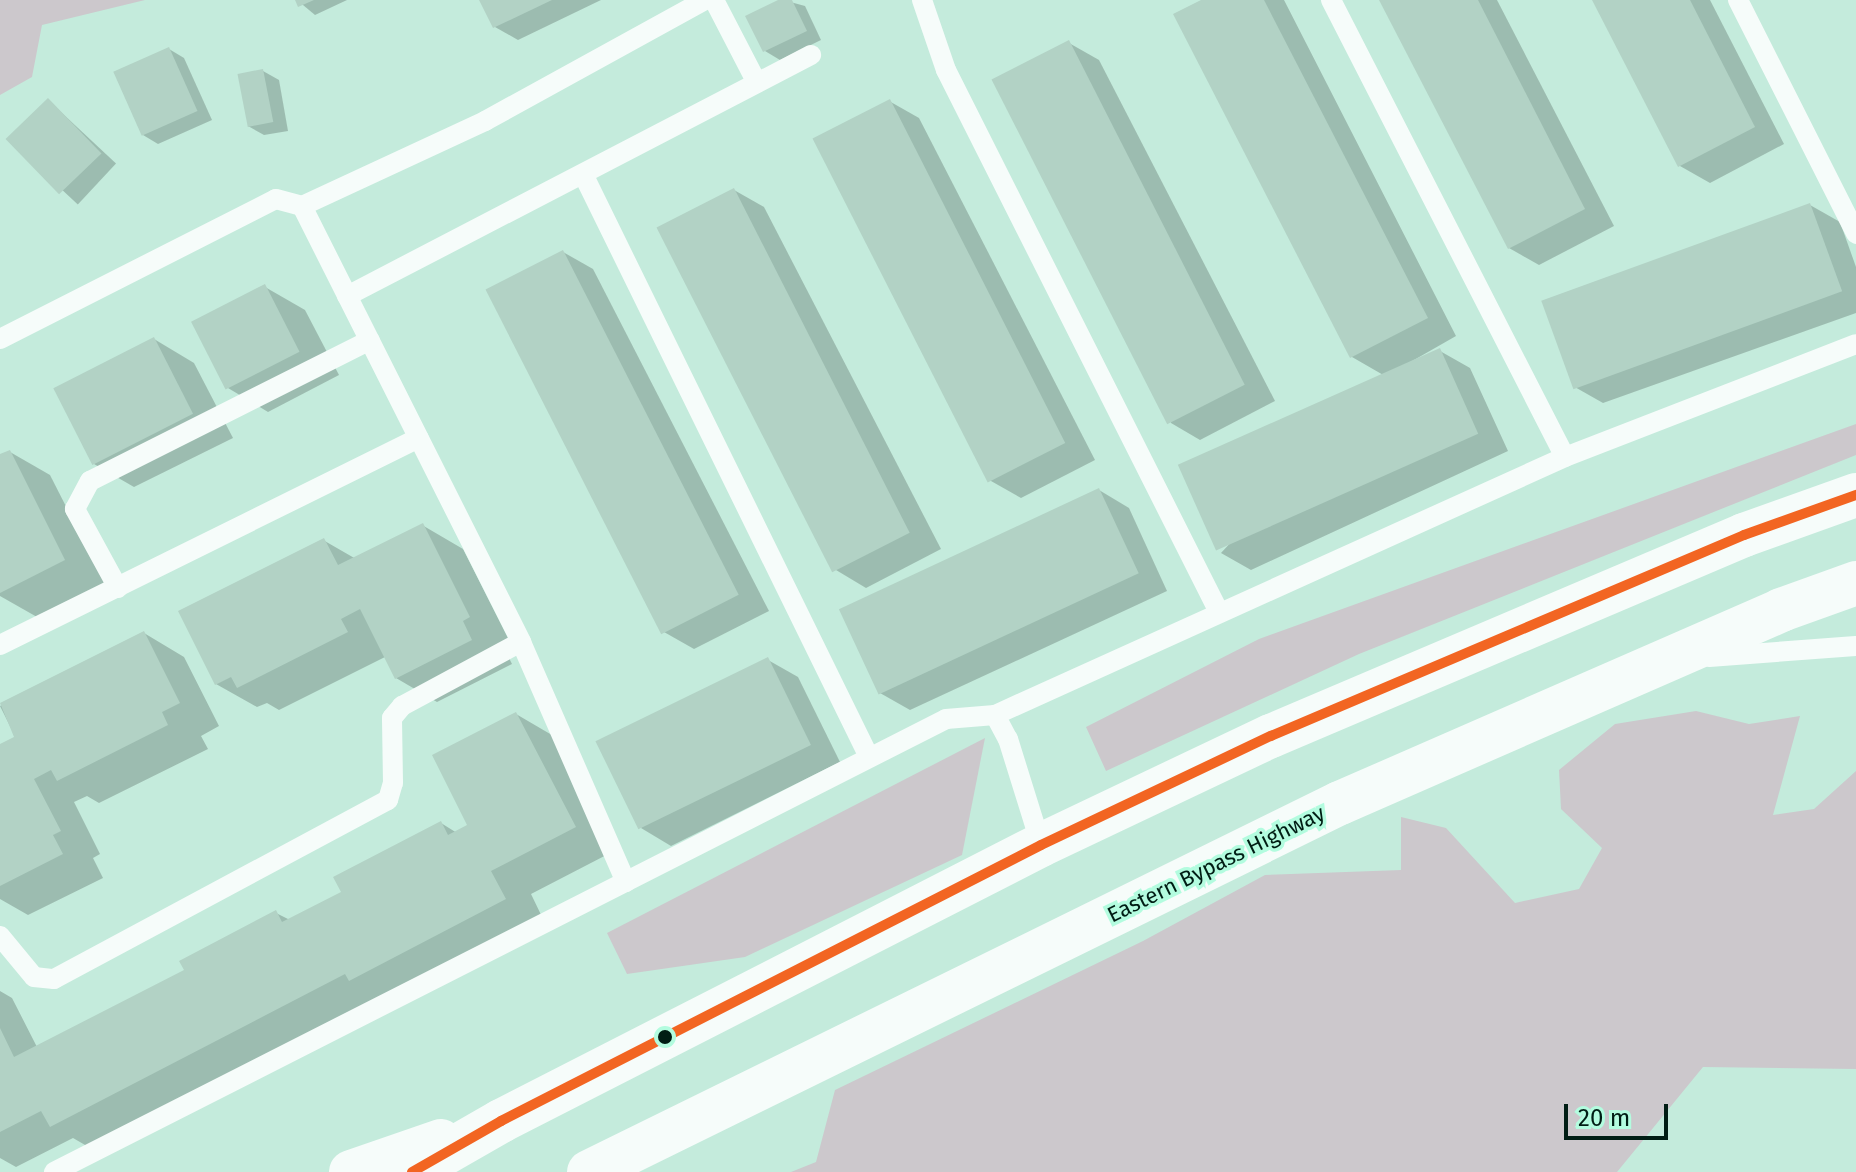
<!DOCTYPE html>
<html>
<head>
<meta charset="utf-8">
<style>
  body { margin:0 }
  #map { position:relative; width:1856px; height:1172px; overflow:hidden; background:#c4ebdc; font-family:"Fira Sans",sans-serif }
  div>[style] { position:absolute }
  .green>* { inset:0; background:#ccc8cc }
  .shadow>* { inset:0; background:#0003; transform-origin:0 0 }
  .building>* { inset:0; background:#b2d2c5; transform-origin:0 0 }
  .lane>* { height:20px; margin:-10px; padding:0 10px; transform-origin:10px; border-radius:10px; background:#f6fcfa }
  .primary>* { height:44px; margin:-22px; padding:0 22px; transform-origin:22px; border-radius:22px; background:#f6fcfa }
  .bus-1>* { height:10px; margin:-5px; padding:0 5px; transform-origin:5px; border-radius:5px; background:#f26522 }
  .dots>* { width:22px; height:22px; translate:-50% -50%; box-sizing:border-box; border:4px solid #b3fcdf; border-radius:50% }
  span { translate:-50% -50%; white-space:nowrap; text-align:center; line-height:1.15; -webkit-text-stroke:7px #b3fcdf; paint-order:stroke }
  .street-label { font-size:22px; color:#001d14 }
  .scale { position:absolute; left:1564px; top:1104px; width:104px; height:36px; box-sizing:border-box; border:4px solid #001d14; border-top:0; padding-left:10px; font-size:24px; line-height:28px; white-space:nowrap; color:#001d14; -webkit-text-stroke:6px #b3fcdf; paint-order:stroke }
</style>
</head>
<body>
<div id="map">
  <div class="green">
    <i style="clip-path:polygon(0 0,145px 0,42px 25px,32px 77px,0 95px)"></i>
    <i style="clip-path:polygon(1856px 424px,1856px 455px,1359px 654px,1106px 771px,1086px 727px,1259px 639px)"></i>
    <i style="clip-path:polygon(1696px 711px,1749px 724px,1800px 716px,1773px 815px,1814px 809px,1856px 771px,1856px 1069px,1703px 1067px,1617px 1172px,791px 1172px,816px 1162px,835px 1090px,1143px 941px,1265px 875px,1401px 870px,1401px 817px,1446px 828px,1515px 903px,1579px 889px,1602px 848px,1561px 809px,1559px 770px,1615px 724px)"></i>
    <i style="clip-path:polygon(985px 738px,962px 855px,745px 957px,627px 974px,607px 933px)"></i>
  </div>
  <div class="shadow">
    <i style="clip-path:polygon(297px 0,347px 0,315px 15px)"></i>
    <i style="clip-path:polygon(482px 0,601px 0,518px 40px,495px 27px)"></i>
    <i style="clip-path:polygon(783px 0,805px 6px,821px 40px,780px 60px,765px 51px)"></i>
    <i style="clip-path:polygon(1205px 0,1284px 0,1456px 336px,1393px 372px,1440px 351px,1470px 368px,1508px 451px,1251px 570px,1221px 553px,1385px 376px,1352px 357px)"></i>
    <i style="clip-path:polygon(1382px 0,1497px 0,1614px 226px,1539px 265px,1509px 248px)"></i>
    <i style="clip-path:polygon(1595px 0,1710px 0,1784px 144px,1710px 183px,1680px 166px)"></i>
    <i style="clip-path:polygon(1069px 43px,1099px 60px,1275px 401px,1200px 440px,1171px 423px)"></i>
    <i style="clip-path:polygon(169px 49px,184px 58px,212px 120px,158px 144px,143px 135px)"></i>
    <i style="clip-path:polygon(263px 71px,279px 80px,288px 131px,264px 135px,248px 126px)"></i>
    <i style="left:48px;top:100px;width:93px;height:56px;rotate:43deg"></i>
    <i style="clip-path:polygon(889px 101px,919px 118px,1095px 460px,1021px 498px,991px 481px)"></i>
    <i style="clip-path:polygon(734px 190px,764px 207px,941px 549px,866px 588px,836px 570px)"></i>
    <i style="clip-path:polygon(1810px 205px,1840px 222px,1856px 267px,1856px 313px,1603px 403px,1573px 386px)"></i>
    <i style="clip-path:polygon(563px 252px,593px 269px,769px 611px,694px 649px,664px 632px)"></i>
    <i style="clip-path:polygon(265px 287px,305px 310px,339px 375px,268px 412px,228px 388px)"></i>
    <i style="clip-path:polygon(154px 339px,194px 363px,233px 438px,134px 487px,94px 464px)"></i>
    <i style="clip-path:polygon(10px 452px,50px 475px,105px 583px,37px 617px,0 596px,0 457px)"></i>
    <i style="clip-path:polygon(1099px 490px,1129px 508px,1167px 591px,910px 710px,880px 693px)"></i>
    <i style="clip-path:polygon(422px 525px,463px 549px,509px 640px,502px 644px,512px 664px,437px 702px,396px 678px,385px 657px,279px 710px,267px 703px,257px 707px,216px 684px,323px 540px,356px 559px)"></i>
    <i style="clip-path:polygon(144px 633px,184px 657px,219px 726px,201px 736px,208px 749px,99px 803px,87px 796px,74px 802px,100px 854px,93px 858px,103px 878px,28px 915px,0 899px,0 746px,16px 738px,0 706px)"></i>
    <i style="clip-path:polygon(768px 660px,798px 677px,840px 762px,671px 846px,641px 828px)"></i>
    <i style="clip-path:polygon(516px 714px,557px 738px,616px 850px,531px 894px,545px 923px,92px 1149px,73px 1138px,16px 1167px,0 1158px,0 991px,12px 998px,37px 1047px,186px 971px,276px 913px,290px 920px,344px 892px,441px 823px,457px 833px,470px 826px)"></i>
  </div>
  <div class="building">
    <i style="clip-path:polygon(295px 0,314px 0,298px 7px)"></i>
    <i style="clip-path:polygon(479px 0,552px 0,493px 28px)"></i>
    <i style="clip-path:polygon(778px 0,792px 0,807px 31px,763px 52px,745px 16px)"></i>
    <i style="clip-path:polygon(1201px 0,1264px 0,1428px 318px,1350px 358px,1173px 14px)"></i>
    <i style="clip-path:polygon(1379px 0,1478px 0,1585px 209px,1508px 249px)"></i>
    <i style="clip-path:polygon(1592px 0,1690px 0,1755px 127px,1678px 167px)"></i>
    <i style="left:1069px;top:40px;width:387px;height:87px;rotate:63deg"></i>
    <i style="left:169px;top:47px;width:70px;height:61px;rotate:66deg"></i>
    <i style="left:263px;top:69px;width:54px;height:26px;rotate:79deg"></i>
    <i style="left:48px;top:98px;width:77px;height:59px;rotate:46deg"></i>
    <i style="left:890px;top:99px;width:386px;height:87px;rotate:63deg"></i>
    <i style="left:734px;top:188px;width:387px;height:87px;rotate:63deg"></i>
    <i style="left:1810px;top:203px;width:94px;height:286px;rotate:70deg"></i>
    <i style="left:563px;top:250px;width:387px;height:87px;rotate:63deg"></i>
    <i style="left:265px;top:284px;width:76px;height:83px;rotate:63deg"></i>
    <i style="left:154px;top:337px;width:86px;height:113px;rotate:63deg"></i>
    <i style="left:1440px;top:348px;width:94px;height:287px;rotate:66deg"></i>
    <i style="clip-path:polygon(10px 450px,65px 560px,0 593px,0 454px)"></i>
    <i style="left:1099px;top:488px;width:94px;height:287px;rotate:65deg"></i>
    <i style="clip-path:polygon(423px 523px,470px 617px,463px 621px,472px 640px,395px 679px,360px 609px,341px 619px,348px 632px,237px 688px,231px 677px,215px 685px,178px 611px,324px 538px,338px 565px)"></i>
    <i style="clip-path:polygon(144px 631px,180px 703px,162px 712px,168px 725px,57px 781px,51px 770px,34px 779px,61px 831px,53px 835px,63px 854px,0 886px,0 744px,14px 737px,0 703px)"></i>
    <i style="left:768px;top:657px;width:98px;height:192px;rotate:64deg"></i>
    <i style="clip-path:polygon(516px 712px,576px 827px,491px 871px,506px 899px,349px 981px,345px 974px,50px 1127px,41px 1111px,0 1132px,0 1028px,14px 1057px,184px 970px,179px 961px,276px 910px,282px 922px,341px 892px,333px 877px,441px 821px,448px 835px,467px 825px,432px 755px)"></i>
  </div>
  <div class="lane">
    <i style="left:714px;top:0;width:93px;rotate:62.6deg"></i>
    <i style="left:922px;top:0;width:74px;rotate:71.1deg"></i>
    <i style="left:946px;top:70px;width:607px;rotate:63.27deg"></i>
    <i style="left:1331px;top:0;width:513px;rotate:62.89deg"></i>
    <i style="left:1738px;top:0;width:262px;rotate:63.2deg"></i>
    <i style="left:583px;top:174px;width:649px;rotate:63.87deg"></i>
    <i style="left:302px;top:206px;width:202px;rotate:-24.9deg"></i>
    <i style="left:485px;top:121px;width:251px;rotate:-28.8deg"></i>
    <i style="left:347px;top:296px;width:523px;rotate:-27.45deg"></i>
    <i style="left:0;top:339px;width:309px;rotate:-26.9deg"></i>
    <i style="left:276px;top:199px;width:27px;rotate:15deg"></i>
    <i style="left:302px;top:206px;width:488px;rotate:63.3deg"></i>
    <i style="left:521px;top:642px;width:262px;rotate:66.4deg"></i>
    <i style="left:118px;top:588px;width:90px;rotate:-118.6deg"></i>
    <i style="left:75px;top:509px;width:32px;rotate:-62deg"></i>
    <i style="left:90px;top:481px;width:313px;rotate:-26.7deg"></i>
    <i style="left:0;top:645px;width:467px;rotate:-26.3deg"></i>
    <i style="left:1709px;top:657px;width:147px;rotate:-4.3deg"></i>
    <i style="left:995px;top:715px;width:626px;rotate:-24.35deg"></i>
    <i style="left:1565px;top:457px;width:312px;rotate:-21.2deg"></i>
    <i style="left:0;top:936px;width:53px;rotate:50.3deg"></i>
    <i style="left:34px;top:977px;width:20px;rotate:6deg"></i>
    <i style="left:54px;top:979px;width:379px;rotate:-28.2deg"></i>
    <i style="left:388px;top:800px;width:18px;rotate:-74deg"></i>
    <i style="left:393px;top:783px;width:65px;rotate:-90.9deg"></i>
    <i style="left:392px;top:718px;width:16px;rotate:-50deg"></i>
    <i style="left:402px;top:706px;width:135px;rotate:-28.3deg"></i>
    <i style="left:54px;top:1172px;width:1000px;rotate:-26.92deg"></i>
    <i style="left:946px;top:719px;width:49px;rotate:-4.7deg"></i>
    <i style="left:995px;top:715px;width:27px;rotate:62deg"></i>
    <i style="left:1008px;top:739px;width:111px;rotate:72.7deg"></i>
  </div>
  <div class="primary">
    <i style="left:351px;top:1172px;width:95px;rotate:-19deg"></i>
    <i style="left:412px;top:1172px;width:103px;rotate:-29.8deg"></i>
    <i style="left:501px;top:1121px;width:606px;rotate:-27.07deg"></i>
    <i style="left:1041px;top:845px;width:255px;rotate:-25.4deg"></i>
    <i style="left:1271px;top:736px;width:514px;rotate:-23.02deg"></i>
    <i style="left:1744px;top:535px;width:119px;rotate:-19.7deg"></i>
    <i style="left:589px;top:1172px;width:837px;rotate:-26.17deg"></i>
    <i style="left:1340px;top:803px;width:481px;rotate:-23.6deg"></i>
    <i style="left:1781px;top:610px;width:80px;rotate:-19.8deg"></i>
  </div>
  <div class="bus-1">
    <i style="left:412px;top:1172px;width:103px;rotate:-29.8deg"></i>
    <i style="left:501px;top:1121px;width:606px;rotate:-27.07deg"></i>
    <i style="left:1041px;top:845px;width:255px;rotate:-25.4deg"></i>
    <i style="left:1271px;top:736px;width:514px;rotate:-23.02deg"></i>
    <i style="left:1744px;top:535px;width:119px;rotate:-19.7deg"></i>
  </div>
  <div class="dots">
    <i style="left:665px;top:1037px;background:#001d14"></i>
  </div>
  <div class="street-label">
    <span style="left:1216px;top:864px;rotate:-26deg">Eastern Bypass Highway</span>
  </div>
  <div class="scale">20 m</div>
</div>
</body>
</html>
